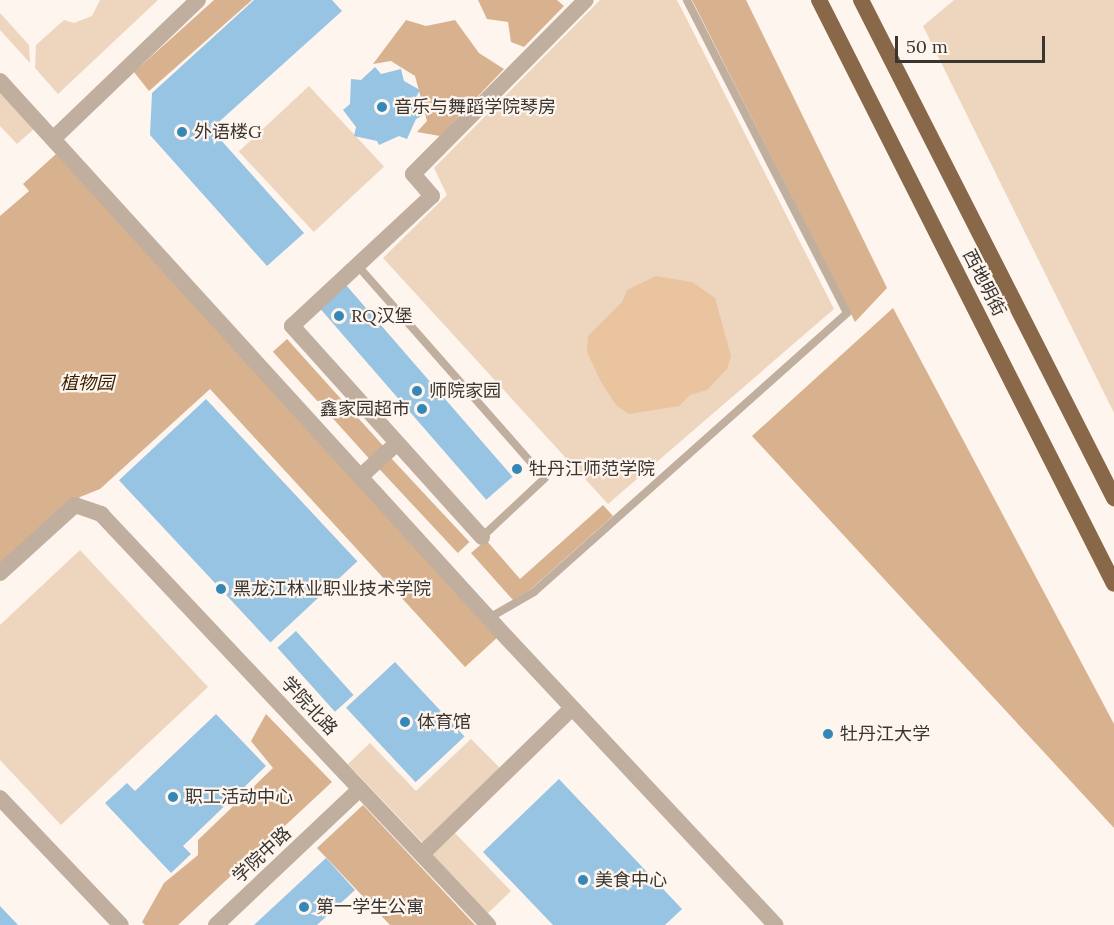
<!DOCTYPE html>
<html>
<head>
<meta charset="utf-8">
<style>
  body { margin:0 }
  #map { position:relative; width:1114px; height:925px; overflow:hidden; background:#fef5ee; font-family:Lora,"Noto Sans SC",serif }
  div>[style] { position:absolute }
  .green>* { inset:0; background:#edd5be; transform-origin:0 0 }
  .forest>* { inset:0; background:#d8b18e; transform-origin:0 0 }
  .water>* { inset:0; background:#eac39f }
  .building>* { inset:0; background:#97c4e3; transform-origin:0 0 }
  .service>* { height:8px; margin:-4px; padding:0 4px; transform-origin:4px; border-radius:4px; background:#c0af9f }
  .minor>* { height:16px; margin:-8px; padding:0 8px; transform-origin:8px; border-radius:8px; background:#c0af9f }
  .trunk>* { height:16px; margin:-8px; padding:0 8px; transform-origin:8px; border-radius:8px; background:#886849 }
  .dots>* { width:16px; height:16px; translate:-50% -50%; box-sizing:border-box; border:3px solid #fef5ee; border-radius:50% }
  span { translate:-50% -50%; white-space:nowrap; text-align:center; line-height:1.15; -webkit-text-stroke:4.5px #fef5ee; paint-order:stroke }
  .poi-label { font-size:18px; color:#393531 }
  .left { translate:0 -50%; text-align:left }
  .right { translate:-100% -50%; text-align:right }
  .street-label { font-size:18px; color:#393531 }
  .park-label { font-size:18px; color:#3c2205; font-style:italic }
  .scale { position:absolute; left:895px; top:36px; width:150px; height:27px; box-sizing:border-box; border:3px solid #393531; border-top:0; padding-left:8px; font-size:18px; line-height:21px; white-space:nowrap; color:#393531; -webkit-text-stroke:4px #fef5ee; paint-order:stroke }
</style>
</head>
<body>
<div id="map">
  <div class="green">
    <i style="clip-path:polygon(100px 0,158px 0,58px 94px,35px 68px,36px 45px,64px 20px,74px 23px,92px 16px)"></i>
    <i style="clip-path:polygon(600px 0,677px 0,834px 309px,608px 504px,383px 258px,447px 195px,434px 168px)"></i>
    <i style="clip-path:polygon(954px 0,1114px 0,1114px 413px,923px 26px)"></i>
    <i style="clip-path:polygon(0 13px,29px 45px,30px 63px,0 30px)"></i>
    <i style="left:309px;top:86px;width:110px;height:96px;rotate:47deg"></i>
    <i style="clip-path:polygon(0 90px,35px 128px,17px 144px,0 126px)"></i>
    <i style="clip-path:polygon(80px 550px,208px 687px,61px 825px,0 760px,0 625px)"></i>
    <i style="clip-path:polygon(471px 739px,502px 770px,424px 844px,348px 764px,370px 743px,416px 791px)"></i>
    <i style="left:454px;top:832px;width:82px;height:34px;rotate:46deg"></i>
  </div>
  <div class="forest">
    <i style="clip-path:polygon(214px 0,252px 0,149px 91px,134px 72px)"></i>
    <i style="clip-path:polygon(478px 0,557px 0,564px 6px,524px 47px,511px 42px,508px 22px,487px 19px)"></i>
    <i style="clip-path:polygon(692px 0,746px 0,887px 288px,855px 322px)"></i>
    <i style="clip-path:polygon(406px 20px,426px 26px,455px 20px,479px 53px,504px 69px,440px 136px,417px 132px,427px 121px,415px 76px,391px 61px,373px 64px)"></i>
    <i style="clip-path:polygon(56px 154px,499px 636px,465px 667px,210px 389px,100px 489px,80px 497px,0 566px,0 216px,29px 191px,23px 184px)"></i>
    <i style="clip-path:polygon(893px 308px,1114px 724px,1114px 828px,752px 436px)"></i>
    <i style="left:287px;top:339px;width:146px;height:19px;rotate:48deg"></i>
    <i style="left:391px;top:458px;width:115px;height:16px;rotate:47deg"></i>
    <i style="clip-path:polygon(603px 505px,613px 516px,531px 589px,513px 600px,471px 553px,486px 540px,520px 579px)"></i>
    <i style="clip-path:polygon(266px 714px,332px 782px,178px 925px,145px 925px,142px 922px,164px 883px,198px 855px,198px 840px,273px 768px,251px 741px)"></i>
    <i style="clip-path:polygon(363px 805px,475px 925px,390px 925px,317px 848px)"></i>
  </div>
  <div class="water">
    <i style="clip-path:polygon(656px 276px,692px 282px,715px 298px,731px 356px,727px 369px,707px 390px,690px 395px,679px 406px,629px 414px,616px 405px,601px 382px,587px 352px,588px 336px,622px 302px,627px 290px)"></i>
  </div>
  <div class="building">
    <i style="clip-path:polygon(254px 0,332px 0,342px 11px,211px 129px,304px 233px,267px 266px,150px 135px,152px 93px)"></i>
    <i style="clip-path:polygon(375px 67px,381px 74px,401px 69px,404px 81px,420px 90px,415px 99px,422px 116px,416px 119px,407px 139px,399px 136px,379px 145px,377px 141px,354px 136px,356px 127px,343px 110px,350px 104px,351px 79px,361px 80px)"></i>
    <i style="left:346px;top:285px;width:254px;height:35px;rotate:49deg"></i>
    <i style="left:206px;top:399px;width:222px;height:119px;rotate:47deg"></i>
    <i style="left:296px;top:631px;width:86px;height:25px;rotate:48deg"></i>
    <i style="left:395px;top:662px;width:102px;height:67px;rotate:47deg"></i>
    <i style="clip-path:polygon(216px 714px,266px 766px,183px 846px,191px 854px,171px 873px,105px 803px,127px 783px,135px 791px)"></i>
    <i style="clip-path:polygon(559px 779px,682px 909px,665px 925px,553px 925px,483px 852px)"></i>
    <i style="clip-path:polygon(326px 858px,355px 890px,317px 925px,254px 925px)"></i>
    <i style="clip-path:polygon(0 906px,18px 925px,0 925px)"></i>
  </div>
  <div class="service">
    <i style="left:357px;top:265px;width:284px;rotate:48.6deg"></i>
    <i style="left:545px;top:478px;width:86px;rotate:136.9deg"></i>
    <i style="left:489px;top:618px;width:52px;rotate:-30deg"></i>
    <i style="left:534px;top:592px;width:419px;rotate:-41.7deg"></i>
    <i style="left:847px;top:313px;width:352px;rotate:-117.1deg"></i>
  </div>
  <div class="minor">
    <i style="left:0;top:81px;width:753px;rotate:47.69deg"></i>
    <i style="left:507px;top:638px;width:393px;rotate:46.9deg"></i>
    <i style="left:53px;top:139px;width:201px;rotate:-43.8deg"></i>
    <i style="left:360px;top:477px;width:49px;rotate:-42.5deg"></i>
    <i style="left:482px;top:537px;width:284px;rotate:-132deg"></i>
    <i style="left:292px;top:326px;width:191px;rotate:-42.9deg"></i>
    <i style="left:432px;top:196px;width:29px;rotate:-131deg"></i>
    <i style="left:413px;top:174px;width:245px;rotate:-45.2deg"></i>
    <i style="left:0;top:573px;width:101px;rotate:-42.2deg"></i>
    <i style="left:75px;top:505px;width:28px;rotate:19deg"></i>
    <i style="left:101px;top:514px;width:565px;rotate:46.72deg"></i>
    <i style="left:0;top:798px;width:175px;rotate:46.4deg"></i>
    <i style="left:422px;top:854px;width:209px;rotate:-44.2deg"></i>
    <i style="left:216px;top:925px;width:198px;rotate:-43.4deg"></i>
  </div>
  <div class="trunk">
    <i style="left:819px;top:0;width:654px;rotate:63.2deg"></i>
    <i style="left:861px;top:0;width:559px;rotate:63.07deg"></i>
  </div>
  <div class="dots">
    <i style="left:382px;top:107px;background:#3487b7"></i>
    <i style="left:182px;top:132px;background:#3487b7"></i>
    <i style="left:339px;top:316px;background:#3487b7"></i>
    <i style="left:417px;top:391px;background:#3487b7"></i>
    <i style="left:422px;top:409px;background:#3487b7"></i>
    <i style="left:517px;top:469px;background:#3487b7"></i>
    <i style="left:221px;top:589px;background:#3487b7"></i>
    <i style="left:405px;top:722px;background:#3487b7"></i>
    <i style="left:828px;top:734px;background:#3487b7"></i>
    <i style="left:173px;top:797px;background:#3487b7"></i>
    <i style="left:583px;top:880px;background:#3487b7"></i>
    <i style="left:304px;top:907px;background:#3487b7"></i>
  </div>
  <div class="poi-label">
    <span class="left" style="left:394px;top:107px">音乐与舞蹈学院琴房</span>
    <span class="left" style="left:194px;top:132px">外语楼G</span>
    <span class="left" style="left:351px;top:316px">RQ汉堡</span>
    <span class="left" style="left:429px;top:391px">师院家园</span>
    <span class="right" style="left:410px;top:409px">鑫家园超市</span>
    <span class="left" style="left:529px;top:469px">牡丹江师范学院</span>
    <span class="left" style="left:233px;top:589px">黑龙江林业职业技术学院</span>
    <span class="left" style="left:417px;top:722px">体育馆</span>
    <span class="left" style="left:840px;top:734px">牡丹江大学</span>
    <span class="left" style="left:185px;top:797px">职工活动中心</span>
    <span class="left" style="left:595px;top:880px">美食中心</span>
    <span class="left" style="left:316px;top:907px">第一学生公寓</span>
  </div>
  <div class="street-label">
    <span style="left:984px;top:283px;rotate:63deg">西地明街</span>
    <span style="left:309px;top:706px;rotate:47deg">学院北路</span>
    <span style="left:262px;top:855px;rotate:-43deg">学院中路</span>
  </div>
  <div class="park-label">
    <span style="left:87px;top:383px">植物园</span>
  </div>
  <div class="scale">50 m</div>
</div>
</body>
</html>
